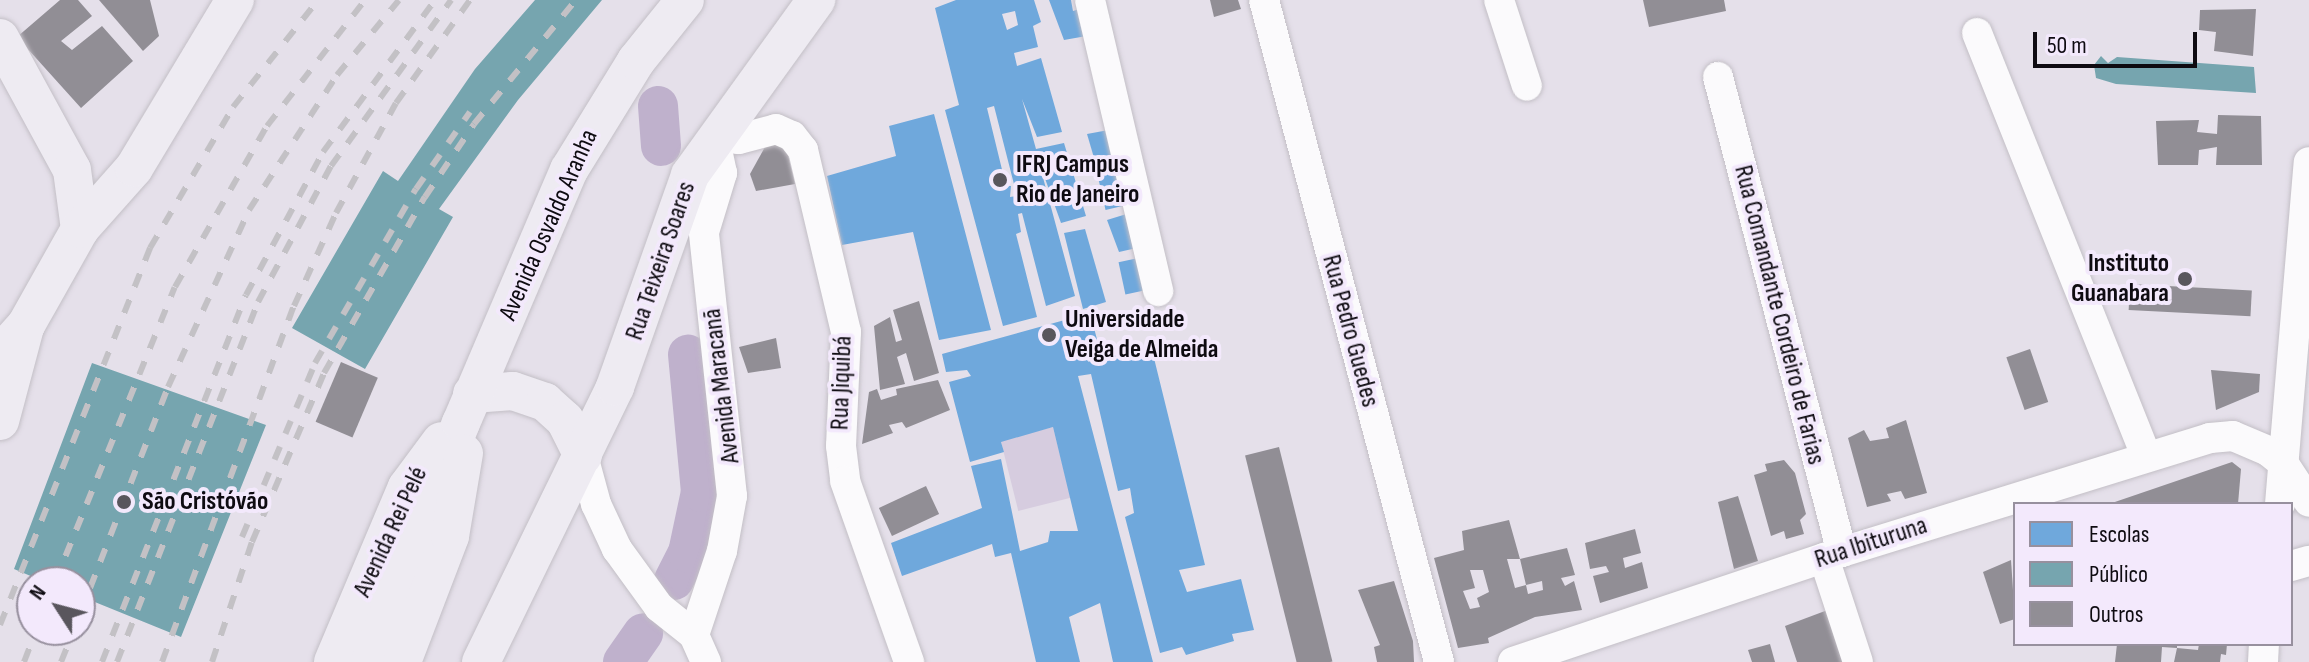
<!DOCTYPE html>
<html>
<head>
<meta charset="utf-8">
<style>
  body { margin:0 }
  #map { position:relative; width:2309px; height:662px; overflow:hidden; background:#e5e0ea; font-family:"Sofia Sans Condensed",sans-serif }
  div>[style] { position:absolute }
  .green>* { inset:0; background:#d6ccdf; transform-origin:0 0 }
  .schools>* { inset:0; background:#6fa8dc; transform-origin:0 0 }
  .public>* { inset:0; background:#76a5af }
  .river>* { height:40px; margin:-20px; padding:0 20px; transform-origin:20px; border-radius:20px; background:#bfb1cc }
  .building>* { inset:0; background:#918e95; transform-origin:0 0 }
  .roads { filter:drop-shadow(0 0 2px #c3bfc6) drop-shadow(0 0 2px #c3bfc6) }
  .minor>* { height:30px; margin:-15px; padding:0 15px; transform-origin:15px; border-radius:15px; background:#fbfafc }
  .major>* { height:38px; margin:-19px; padding:0 19px; transform-origin:19px; border-radius:19px; background:#eeebf2 }
  .rail>* { height:6px; margin-top:-3px; transform-origin:0; background:repeating-linear-gradient(90deg,#c3c1c5 0 14px,transparent 0 28px) }
  .dots>* { width:22px; height:22px; translate:-50% -50%; box-sizing:border-box; border:4px solid #f3e9fc; border-radius:50% }
  span { translate:-50% -50%; white-space:nowrap; text-align:center; line-height:1.15; -webkit-text-stroke:8px #f3e9fc; paint-order:stroke }
  .poi-label { font-size:26px; color:#0e0b11; font-weight:700 }
  .left { translate:0 -50%; text-align:left }
  .right { translate:-100% -50%; text-align:right }
  .street-label { font-size:26px; color:#0e0b11 }
  .legend { position:absolute; left:2013px; top:502px; width:280px; height:144px; box-sizing:border-box; background:#f3e9fc; border:2px solid #97909e; margin:0; padding:10px 14px; list-style:none; font-size:24px; color:#0e0b11 }
  .legend li { display:flex; align-items:center; gap:16px; height:40px }
  .legend b { width:40px; border:2px solid #97909e }
  .north { position:absolute; left:16px; top:566px; width:80px; height:80px; box-sizing:border-box; background:#f3e9fc; border:2px solid #97909e; border-radius:50%; rotate:306deg; font-size:22px; font-weight:700; line-height:32px; text-align:center; color:#0e0b11 }
  .north::after { content:''; display:block; margin:auto; width:28px; height:36px; background:#59565d; clip-path:polygon(50% 0,100% 100%,50% 72%,0 100%) }
  .scale { position:absolute; left:2033px; top:32px; width:164px; height:36px; box-sizing:border-box; border:4px solid #0e0b11; border-top:0; padding-left:10px; font-size:24px; line-height:28px; white-space:nowrap; color:#0e0b11; -webkit-text-stroke:6px #f3e9fc; paint-order:stroke }
</style>
</head>
<body>
<div id="map">
  <div class="green">
    <i style="left:1053px;top:427px;width:73px;height:54px;rotate:76deg"></i>
  </div>
  <div class="schools">
    <i style="clip-path:polygon(evenodd,956px 0,1034px 0,1041px 22px,1033px 26px,1038px 47px,1014px 53px,1017px 66px,1041px 58px,1062px 132px,1037px 137px,1022px 99px,1036px 149px,1064px 143px,1086px 216px,1061px 223px,1038px 159px,1075px 296px,1046px 306px,1022px 213px,1018px 214px,1021px 232px,1016px 234px,1037px 317px,1003px 326px,945px 110px,959px 105px,935px 8px,956px 0,1015px 11px,1018px 25px,1007px 30px,1002px 14px,1015px 11px,956px 0,994px 106px,1017px 196px,1010px 197px,1011px 186px,1006px 186px,987px 108px,994px 106px)"></i>
    <i style="clip-path:polygon(1049px 0,1071px 0,1073px 11px,1086px 7px,1092px 35px,1064px 40px)"></i>
    <i style="clip-path:polygon(934px 114px,991px 330px,939px 340px,913px 232px,842px 245px,827px 176px,896px 156px,889px 126px)"></i>
    <i style="clip-path:polygon(1114px 129px,1121px 162px,1097px 168px,1087px 134px)"></i>
    <i style="left:1123px;top:170px;width:35px;height:26px;rotate:77deg"></i>
    <i style="clip-path:polygon(1133px 212px,1141px 247px,1119px 252px,1107px 220px)"></i>
    <i style="clip-path:polygon(1085px 229px,1106px 302px,1083px 309px,1064px 233px)"></i>
    <i style="left:1143px;top:257px;width:33px;height:25px;rotate:78deg"></i>
    <i style="clip-path:polygon(1090px 313px,1098px 343px,1088px 362px,1151px 346px,1205px 565px,1179px 570px,1187px 592px,1241px 579px,1254px 630px,1232px 634px,1234px 641px,1186px 655px,1182px 647px,1160px 653px,1125px 517px,1134px 513px,1130px 488px,1118px 491px,1091px 374px,1078px 376px,1153px 662px,1113px 662px,1100px 603px,1069px 617px,1080px 662px,1036px 662px,1011px 553px,995px 557px,992px 544px,902px 576px,891px 543px,982px 508px,971px 466px,1001px 459px,1020px 551px,1048px 542px,1050px 531px,1078px 531px,1053px 427px,1001px 442px,1004px 452px,970px 462px,949px 382px,971px 376px,967px 370px,946px 372px,942px 354px)"></i>
  </div>
  <div class="public">
    <i style="clip-path:polygon(535px 0,602px 0,518px 100px,439px 209px,453px 217px,365px 369px,292px 328px,383px 171px,398px 181px,475px 69px)"></i>
    <i style="clip-path:polygon(2101px 56px,2108px 63px,2117px 57px,2254px 67px,2256px 93px,2116px 84px,2096px 78px,2094px 65px)"></i>
    <i style="clip-path:polygon(92px 363px,266px 425px,181px 637px,80px 596px,80px 582px,45px 582px,14px 569px)"></i>
  </div>
  <div class="river">
    <i style="left:658px;top:106px;width:40px;rotate:85.7deg"></i>
    <i style="left:674px;top:580px;width:30px;rotate:-63deg"></i>
    <i style="left:688px;top:553px;width:62px;rotate:-78deg"></i>
    <i style="left:701px;top:492px;width:138px;rotate:-95.4deg"></i>
    <i style="left:623px;top:662px;width:35px;rotate:-55deg"></i>
  </div>
  <div class="building">
    <i style="clip-path:polygon(60px 0,78px 0,92px 16px,61px 41px,72px 50px,102px 26px,133px 61px,81px 108px,17px 37px)"></i>
    <i style="clip-path:polygon(99px 0,150px 0,159px 36px,143px 51px)"></i>
    <i style="clip-path:polygon(1210px 0,1238px 0,1241px 9px,1214px 17px)"></i>
    <i style="clip-path:polygon(1643px 0,1724px 0,1726px 11px,1649px 27px)"></i>
    <i style="clip-path:polygon(2256px 9px,2253px 56px,2214px 51px,2216px 32px,2199px 30px,2200px 10px)"></i>
    <i style="clip-path:polygon(2218px 115px,2261px 116px,2262px 165px,2216px 165px,2217px 147px,2199px 150px,2198px 165px,2158px 165px,2156px 121px,2199px 120px,2197px 132px,2217px 134px)"></i>
    <i style="clip-path:polygon(776px 143px,786px 147px,795px 184px,756px 191px,750px 174px,766px 145px)"></i>
    <i style="left:2130px;top:284px;width:122px;height:26px;rotate:3deg"></i>
    <i style="clip-path:polygon(919px 301px,939px 373px,914px 381px,906px 353px,897px 357px,905px 384px,880px 390px,874px 326px,890px 317px,896px 342px,902px 340px,893px 310px)"></i>
    <i style="clip-path:polygon(776px 338px,781px 368px,748px 373px,739px 347px)"></i>
    <i style="left:2030px;top:349px;width:56px;height:25px;rotate:71deg"></i>
    <i style="left:341px;top:362px;width:40px;height:65px;rotate:23deg"></i>
    <i style="clip-path:polygon(2211px 370px,2260px 374px,2259px 392px,2216px 410px)"></i>
    <i style="clip-path:polygon(938px 380px,950px 410px,906px 428px,902px 422px,889px 425px,893px 433px,862px 444px,869px 392px,877px 389px,881px 400px,897px 395px,896px 389px)"></i>
    <i style="clip-path:polygon(1906px 420px,1927px 493px,1905px 499px,1901px 491px,1887px 494px,1891px 501px,1867px 507px,1848px 438px,1864px 430px,1870px 441px,1889px 438px,1886px 428px)"></i>
    <i style="left:1279px;top:447px;width:221px;height:35px;rotate:76deg"></i>
    <i style="clip-path:polygon(1784px 460px,1795px 473px,1806px 514px,1800px 520px,1804px 534px,1786px 539px,1784px 531px,1771px 536px,1754px 475px,1767px 471px,1765px 464px)"></i>
    <i style="clip-path:polygon(2232px 462px,2241px 469px,2238px 504px,2109px 504px)"></i>
    <i style="left:926px;top:486px;width:31px;height:52px;rotate:65deg"></i>
    <i style="clip-path:polygon(1738px 496px,1758px 561px,1734px 569px,1718px 502px)"></i>
    <i style="clip-path:polygon(evenodd,1509px 520px,1520px 559px,1567px 548px,1575px 575px,1561px 578px,1565px 586px,1574px 581px,1582px 610px,1535px 617px,1488px 638px,1489px 643px,1458px 648px,1434px 558px,1464px 550px,1462px 531px,1509px 520px,1507px 559px,1520px 559px,1526px 585px,1542px 581px,1543px 590px,1528px 594px,1526px 585px,1515px 588px,1507px 559px,1509px 520px,1470px 570px,1483px 570px,1489px 592px,1477px 598px,1480px 607px,1470px 609px,1463px 591px,1475px 588px,1470px 570px)"></i>
    <i style="clip-path:polygon(1635px 529px,1641px 553px,1623px 558px,1625px 568px,1642px 562px,1648px 588px,1600px 603px,1593px 576px,1609px 572px,1606px 566px,1590px 569px,1585px 543px)"></i>
    <i style="clip-path:polygon(2011px 560px,2015px 619px,2000px 624px,1983px 572px)"></i>
    <i style="clip-path:polygon(1394px 581px,1413px 641px,1414px 662px,1377px 662px,1374px 647px,1380px 645px,1358px 590px)"></i>
    <i style="clip-path:polygon(1833px 608px,1851px 662px,1797px 662px,1785px 626px)"></i>
    <i style="clip-path:polygon(1770px 644px,1775px 662px,1752px 662px,1748px 650px)"></i>
    <i style="clip-path:polygon(2117px 644px,2145px 646px,2177px 644px,2177px 648px,2162px 647px,2161px 662px,2115px 662px)"></i>
    <i style="clip-path:polygon(2199px 644px,2227px 644px,2226px 655px,2221px 654px,2220px 662px,2174px 662px,2177px 648px,2198px 650px)"></i>
  </div>
  <div class="roads">
    <div class="minor">
      <i style="left:1090px;top:0;width:299px;rotate:76.8deg"></i>
      <i style="left:1264px;top:0;width:685px;rotate:75.19deg"></i>
      <i style="left:1499px;top:0;width:90px;rotate:72deg"></i>
      <i style="left:1977px;top:33px;width:456px;rotate:68.2deg"></i>
      <i style="left:1718px;top:77px;width:491px;rotate:75.4deg"></i>
      <i style="left:714px;top:136px;width:25px;rotate:7deg"></i>
      <i style="left:739px;top:139px;width:38px;rotate:-15deg"></i>
      <i style="left:776px;top:129px;width:17px;rotate:24deg"></i>
      <i style="left:792px;top:136px;width:18px;rotate:52deg"></i>
      <i style="left:803px;top:150px;width:187px;rotate:76.7deg"></i>
      <i style="left:846px;top:332px;width:114px;rotate:92.5deg"></i>
      <i style="left:841px;top:446px;width:35px;rotate:83deg"></i>
      <i style="left:845px;top:481px;width:192px;rotate:70.5deg"></i>
      <i style="left:583px;top:456px;width:50px;rotate:74.8deg"></i>
      <i style="left:596px;top:504px;width:50px;rotate:65deg"></i>
      <i style="left:617px;top:549px;width:72px;rotate:54.1deg"></i>
      <i style="left:659px;top:607px;width:45px;rotate:38.7deg"></i>
      <i style="left:2280px;top:504px;width:343px;rotate:-85.2deg"></i>
      <i style="left:1824px;top:558px;width:109px;rotate:71.9deg"></i>
      <i style="left:2291px;top:566px;width:19px;rotate:-16deg"></i>
      <i style="left:706px;top:662px;width:30px;rotate:-114deg"></i>
      <i style="left:694px;top:635px;width:89px;rotate:-71.6deg"></i>
      <i style="left:722px;top:551px;width:56px;rotate:-79.7deg"></i>
      <i style="left:732px;top:496px;width:265px;rotate:-96.1deg"></i>
      <i style="left:704px;top:232px;width:62px;rotate:-73deg"></i>
      <i style="left:722px;top:173px;width:38px;rotate:-102deg"></i>
      <i style="left:1513px;top:662px;width:347px;rotate:-18.5deg"></i>
      <i style="left:1842px;top:552px;width:385px;rotate:-17.2deg"></i>
      <i style="left:2210px;top:438px;width:23px;rotate:-5deg"></i>
      <i style="left:2233px;top:436px;width:38px;rotate:23deg"></i>
      <i style="left:2268px;top:451px;width:21px;rotate:39deg"></i>
      <i style="left:2284px;top:464px;width:45px;rotate:56.7deg"></i>
      <i style="left:2263px;top:662px;width:18px;rotate:-87deg"></i>
    </div>
    <div class="major">
      <i style="left:0;top:38px;width:150px;rotate:61.4deg"></i>
      <i style="left:72px;top:170px;width:60px;rotate:82.3deg"></i>
      <i style="left:0;top:354px;width:39px;rotate:-48deg"></i>
      <i style="left:26px;top:325px;width:110px;rotate:-60.6deg"></i>
      <i style="left:80px;top:229px;width:81px;rotate:-48.5deg"></i>
      <i style="left:134px;top:168px;width:196px;rotate:-59deg"></i>
      <i style="left:472px;top:394px;width:41px;rotate:-4.2deg"></i>
      <i style="left:513px;top:391px;width:34px;rotate:19deg"></i>
      <i style="left:545px;top:402px;width:27px;rotate:42deg"></i>
      <i style="left:565px;top:420px;width:40px;rotate:63.4deg"></i>
      <i style="left:0;top:421px;width:97px;rotate:-75.1deg"></i>
      <i style="left:333px;top:662px;width:190px;rotate:-67.1deg"></i>
      <i style="left:407px;top:487px;width:57px;rotate:-53.5deg"></i>
      <i style="left:370px;top:662px;width:256px;rotate:-69.2deg"></i>
      <i style="left:461px;top:423px;width:275px;rotate:-66.9deg"></i>
      <i style="left:569px;top:170px;width:128px;rotate:-58.4deg"></i>
      <i style="left:636px;top:61px;width:78px;rotate:-51.2deg"></i>
      <i style="left:402px;top:662px;width:135px;rotate:-69.1deg"></i>
      <i style="left:450px;top:536px;width:84px;rotate:-80.4deg"></i>
      <i style="left:481px;top:662px;width:306px;rotate:-64deg"></i>
      <i style="left:615px;top:387px;width:225px;rotate:-70.5deg"></i>
      <i style="left:690px;top:175px;width:216px;rotate:-54.2deg"></i>
    </div>
  </div>
  <div class="rail">
    <i style="left:242px;top:537px;width:189px;rotate:-67.2deg"></i>
    <i style="left:315px;top:363px;width:201px;rotate:-59.9deg"></i>
    <i style="left:416px;top:189px;width:94px;rotate:-55deg"></i>
    <i style="left:55px;top:582px;width:318px;rotate:-67.9deg"></i>
    <i style="left:175px;top:287px;width:185px;rotate:-60.3deg"></i>
    <i style="left:267px;top:126px;width:160px;rotate:-52.1deg"></i>
    <i style="left:80px;top:614px;width:243px;rotate:-68.8deg"></i>
    <i style="left:168px;top:387px;width:195px;rotate:-65.4deg"></i>
    <i style="left:249px;top:210px;width:161px;rotate:-56.9deg"></i>
    <i style="left:337px;top:75px;width:97px;rotate:-50.4deg"></i>
    <i style="left:0;top:625px;width:406px;rotate:-68.3deg"></i>
    <i style="left:150px;top:248px;width:164px;rotate:-59.5deg"></i>
    <i style="left:233px;top:107px;width:137px;rotate:-51.5deg"></i>
    <i style="left:24px;top:662px;width:34px;rotate:-69deg"></i>
    <i style="left:61px;top:662px;width:35px;rotate:-68deg"></i>
    <i style="left:102px;top:662px;width:394px;rotate:-68.6deg"></i>
    <i style="left:246px;top:295px;width:162px;rotate:-61.7deg"></i>
    <i style="left:323px;top:152px;width:189px;rotate:-53.6deg"></i>
    <i style="left:117px;top:662px;width:387px;rotate:-68.6deg"></i>
    <i style="left:258px;top:302px;width:154px;rotate:-61.8deg"></i>
    <i style="left:331px;top:166px;width:205px;rotate:-54.1deg"></i>
    <i style="left:162px;top:662px;width:380px;rotate:-69.7deg"></i>
    <i style="left:294px;top:306px;width:102px;rotate:-65.7deg"></i>
    <i style="left:336px;top:213px;width:125px;rotate:-61.4deg"></i>
    <i style="left:396px;top:103px;width:127px;rotate:-54.3deg"></i>
    <i style="left:212px;top:662px;width:126px;rotate:-71.6deg"></i>
    <i style="left:252px;top:542px;width:184px;rotate:-66.9deg"></i>
    <i style="left:324px;top:373px;width:203px;rotate:-60.2deg"></i>
    <i style="left:425px;top:197px;width:88px;rotate:-56.1deg"></i>
    <i style="left:474px;top:124px;width:161px;rotate:-50.6deg"></i>
  </div>
  <div class="dots">
    <i style="left:1000px;top:180px;background:#59565d"></i>
    <i style="left:2185px;top:279px;background:#59565d"></i>
    <i style="left:1049px;top:335px;background:#59565d"></i>
    <i style="left:124px;top:502px;background:#59565d"></i>
  </div>
  <div class="poi-label">
    <span class="left" style="left:1016px;top:180px">IFRJ Campus<br>Rio de Janeiro</span>
    <span class="right" style="left:2169px;top:279px">Instituto<br>Guanabara</span>
    <span class="left" style="left:1065px;top:335px">Universidade<br>Veiga de Almeida</span>
    <span class="left" style="left:142px;top:502px">São Cristóvão</span>
  </div>
  <div class="street-label">
    <span style="left:549px;top:225px;rotate:-66deg">Avenida Osvaldo Aranha</span>
    <span style="left:661px;top:261px;rotate:-71deg">Rua Teixeira Soares</span>
    <span style="left:1779px;top:315px;rotate:76deg">Rua Comandante Cordeiro de Farias</span>
    <span style="left:1350px;top:331px;rotate:75deg">Rua Pedro Guedes</span>
    <span style="left:842px;top:383px;rotate:-88deg">Rua Jiquibá</span>
    <span style="left:722px;top:386px;rotate:-97deg">Avenida Maracanã</span>
    <span style="left:391px;top:532px;rotate:-65deg">Avenida Rei Pelé</span>
    <span style="left:1871px;top:543px;rotate:-18deg">Rua Ibituruna</span>
  </div>
  <ul class="legend">
  <li><b style="height:22px;background:#6fa8dc"></b>Escolas</li>
  <li><b style="height:22px;background:#76a5af"></b>Público</li>
  <li><b style="height:22px;background:#918e95"></b>Outros</li>
  </ul>
  <div class="north">N</div>
  <div class="scale">50 m</div>
</div>
</body>
</html>
